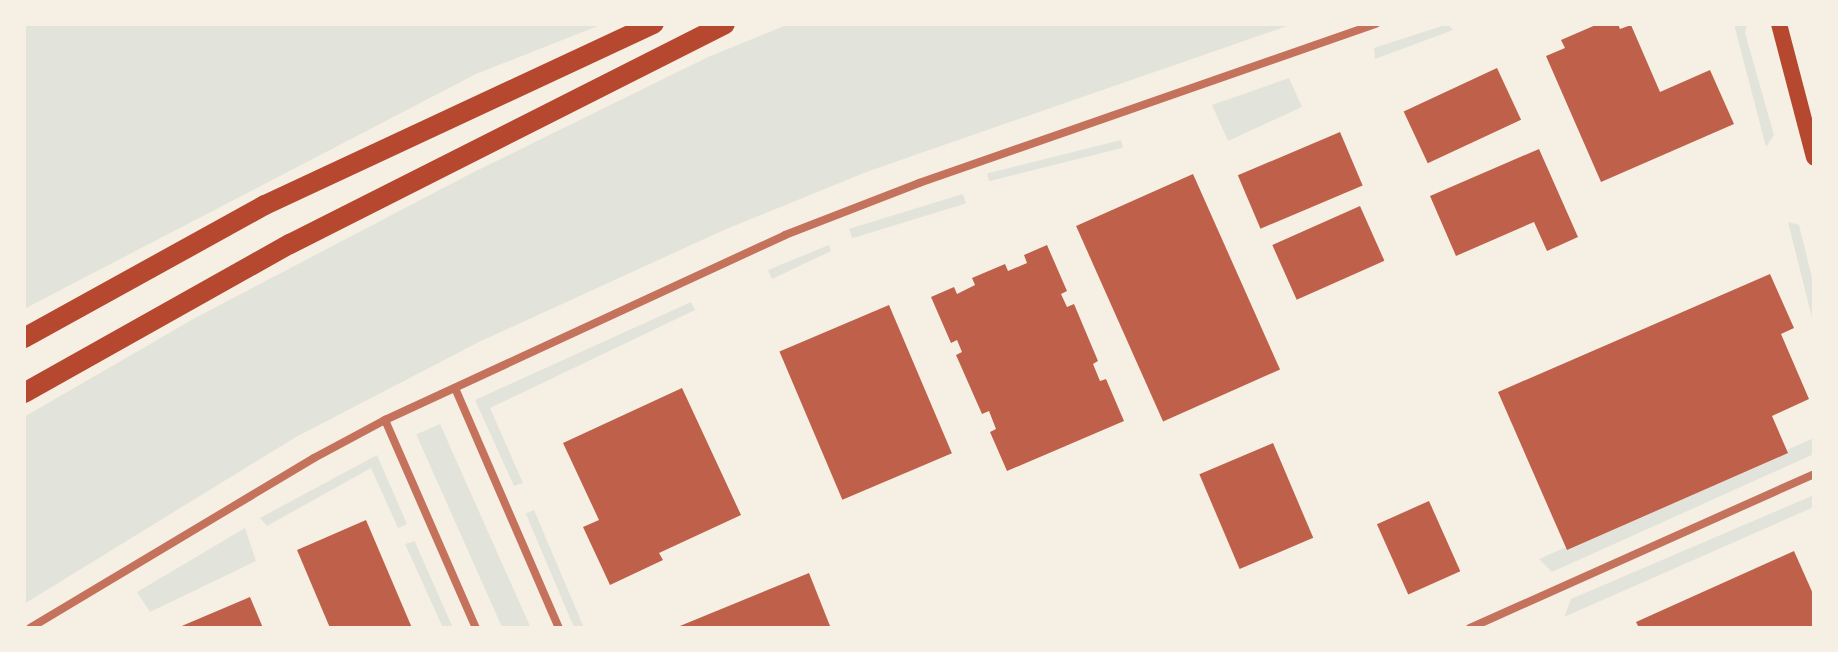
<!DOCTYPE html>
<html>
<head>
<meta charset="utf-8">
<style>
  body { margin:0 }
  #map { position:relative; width:1838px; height:652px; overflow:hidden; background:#f6efe4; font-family:Arial,sans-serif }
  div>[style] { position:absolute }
  .green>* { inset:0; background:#e2e4dc; transform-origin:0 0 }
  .building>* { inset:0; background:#bf614a; transform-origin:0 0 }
  .path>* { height:4px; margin:-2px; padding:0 2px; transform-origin:2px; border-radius:2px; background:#b5482f }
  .minor>* { height:8px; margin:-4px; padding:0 4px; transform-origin:4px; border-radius:4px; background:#c5725c }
  .secondary>* { height:16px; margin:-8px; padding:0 8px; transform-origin:8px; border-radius:8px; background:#b5482f }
  .motorway>* { height:20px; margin:-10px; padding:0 10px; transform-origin:10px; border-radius:10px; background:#b5482f }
  span { translate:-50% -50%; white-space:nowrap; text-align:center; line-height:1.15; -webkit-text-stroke:8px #f6efe4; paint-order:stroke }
  .frame { position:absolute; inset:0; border:26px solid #f6efe4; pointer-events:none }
</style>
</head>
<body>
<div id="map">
  <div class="green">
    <i style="clip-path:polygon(24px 24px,603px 24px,476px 74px,24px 309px)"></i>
    <i style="clip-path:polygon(789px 24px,1293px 24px,869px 171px,724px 230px,479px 342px,296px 437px,24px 604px,24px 417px,195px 318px,468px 175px,708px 57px)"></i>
    <i style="clip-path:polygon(1448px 24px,1453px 30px,1375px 59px,1374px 48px)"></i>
    <i style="clip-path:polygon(1734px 24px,1747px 24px,1745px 33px,1774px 135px,1766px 147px)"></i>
    <i style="clip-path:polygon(1289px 78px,1302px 107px,1228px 141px,1212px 105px)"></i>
    <i style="left:1121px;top:140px;width:8px;height:138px;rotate:76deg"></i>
    <i style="left:963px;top:194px;width:10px;height:119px;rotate:73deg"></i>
    <i style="clip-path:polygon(1788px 222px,1799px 225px,1814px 286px,1814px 326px)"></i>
    <i style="clip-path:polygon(829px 245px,831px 251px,772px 279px,768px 270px)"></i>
    <i style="clip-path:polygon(691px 302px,695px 310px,490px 408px,523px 483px,514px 486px,475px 400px)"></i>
    <i style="left:440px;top:424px;width:223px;height:26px;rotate:66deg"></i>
    <i style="clip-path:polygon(1814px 438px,1814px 454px,1552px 572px,1539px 559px)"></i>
    <i style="clip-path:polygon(377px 455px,407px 524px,398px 528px,371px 468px,267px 526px,260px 518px)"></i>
    <i style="clip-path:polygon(1814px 495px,1814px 507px,1564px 617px,1571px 599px)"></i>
    <i style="left:534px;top:510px;width:129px;height:9px;rotate:67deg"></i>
    <i style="clip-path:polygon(245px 528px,256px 561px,150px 612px,137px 592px)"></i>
    <i style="clip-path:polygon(415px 541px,415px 542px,453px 628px,443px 628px,405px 544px)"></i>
  </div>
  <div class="building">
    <i style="clip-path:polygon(1598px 24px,1618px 24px,1620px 29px,1631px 25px,1660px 92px,1710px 70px,1734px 124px,1601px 182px,1546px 56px,1565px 48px,1561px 40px)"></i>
    <i style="left:1497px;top:68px;width:57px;height:103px;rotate:65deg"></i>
    <i style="left:1340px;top:132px;width:58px;height:111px;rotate:67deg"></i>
    <i style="clip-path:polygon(1539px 149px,1578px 237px,1547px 251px,1534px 222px,1456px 256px,1430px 196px)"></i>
    <i style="left:1193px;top:174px;width:214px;height:128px;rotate:66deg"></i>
    <i style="left:1360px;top:206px;width:60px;height:96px;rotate:66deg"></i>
    <i style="clip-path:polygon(1047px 245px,1067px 291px,1061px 294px,1067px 307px,1074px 304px,1098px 361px,1093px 364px,1100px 381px,1106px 379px,1124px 421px,1007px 471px,990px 432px,996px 429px,989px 411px,982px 414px,956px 355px,962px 352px,957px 340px,951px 343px,931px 297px,954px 287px,957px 294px,975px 285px,972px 278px,1005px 264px,1008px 271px,1027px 263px,1024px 255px)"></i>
    <i style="clip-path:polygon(1770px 274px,1794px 328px,1781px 334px,1809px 399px,1772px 416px,1788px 453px,1567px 550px,1498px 392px)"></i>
    <i style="left:889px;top:305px;width:161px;height:119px;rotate:67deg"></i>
    <i style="clip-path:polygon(682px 388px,741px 515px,659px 553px,663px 560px,610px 585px,583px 527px,599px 520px,563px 443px)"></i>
    <i style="left:1273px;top:443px;width:103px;height:80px;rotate:67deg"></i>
    <i style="left:1429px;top:501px;width:77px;height:57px;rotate:66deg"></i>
    <i style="clip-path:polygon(366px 520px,412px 628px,330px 628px,297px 550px)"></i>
    <i style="clip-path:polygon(1794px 551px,1814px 596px,1814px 628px,1639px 628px,1636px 622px)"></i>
    <i style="clip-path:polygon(809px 573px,830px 626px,675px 628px)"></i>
    <i style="clip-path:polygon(250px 597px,263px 628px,177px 628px)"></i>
  </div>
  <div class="path">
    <i style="left:1814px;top:24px;width:2px;rotate:90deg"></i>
  </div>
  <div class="minor">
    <i style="left:455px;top:388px;width:262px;rotate:66.6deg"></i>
    <i style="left:385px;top:420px;width:227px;rotate:66.4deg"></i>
    <i style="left:30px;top:628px;width:331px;rotate:-30.9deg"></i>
    <i style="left:314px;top:458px;width:81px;rotate:-28.2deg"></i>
    <i style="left:385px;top:420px;width:441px;rotate:-24.8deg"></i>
    <i style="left:785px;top:235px;width:144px;rotate:-21.2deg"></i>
    <i style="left:919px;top:183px;width:484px;rotate:-19.2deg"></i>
    <i style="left:1470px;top:628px;width:377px;rotate:-24.1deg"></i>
  </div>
  <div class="secondary">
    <i style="left:1779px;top:24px;width:138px;rotate:75.3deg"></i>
  </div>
  <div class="motorway">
    <i style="left:24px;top:338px;width:275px;rotate:-28.9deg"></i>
    <i style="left:265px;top:205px;width:429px;rotate:-25deg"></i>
    <i style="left:24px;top:393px;width:305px;rotate:-29.3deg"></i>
    <i style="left:290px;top:244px;width:487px;rotate:-26.8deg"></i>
  </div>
  <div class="frame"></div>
</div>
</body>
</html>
